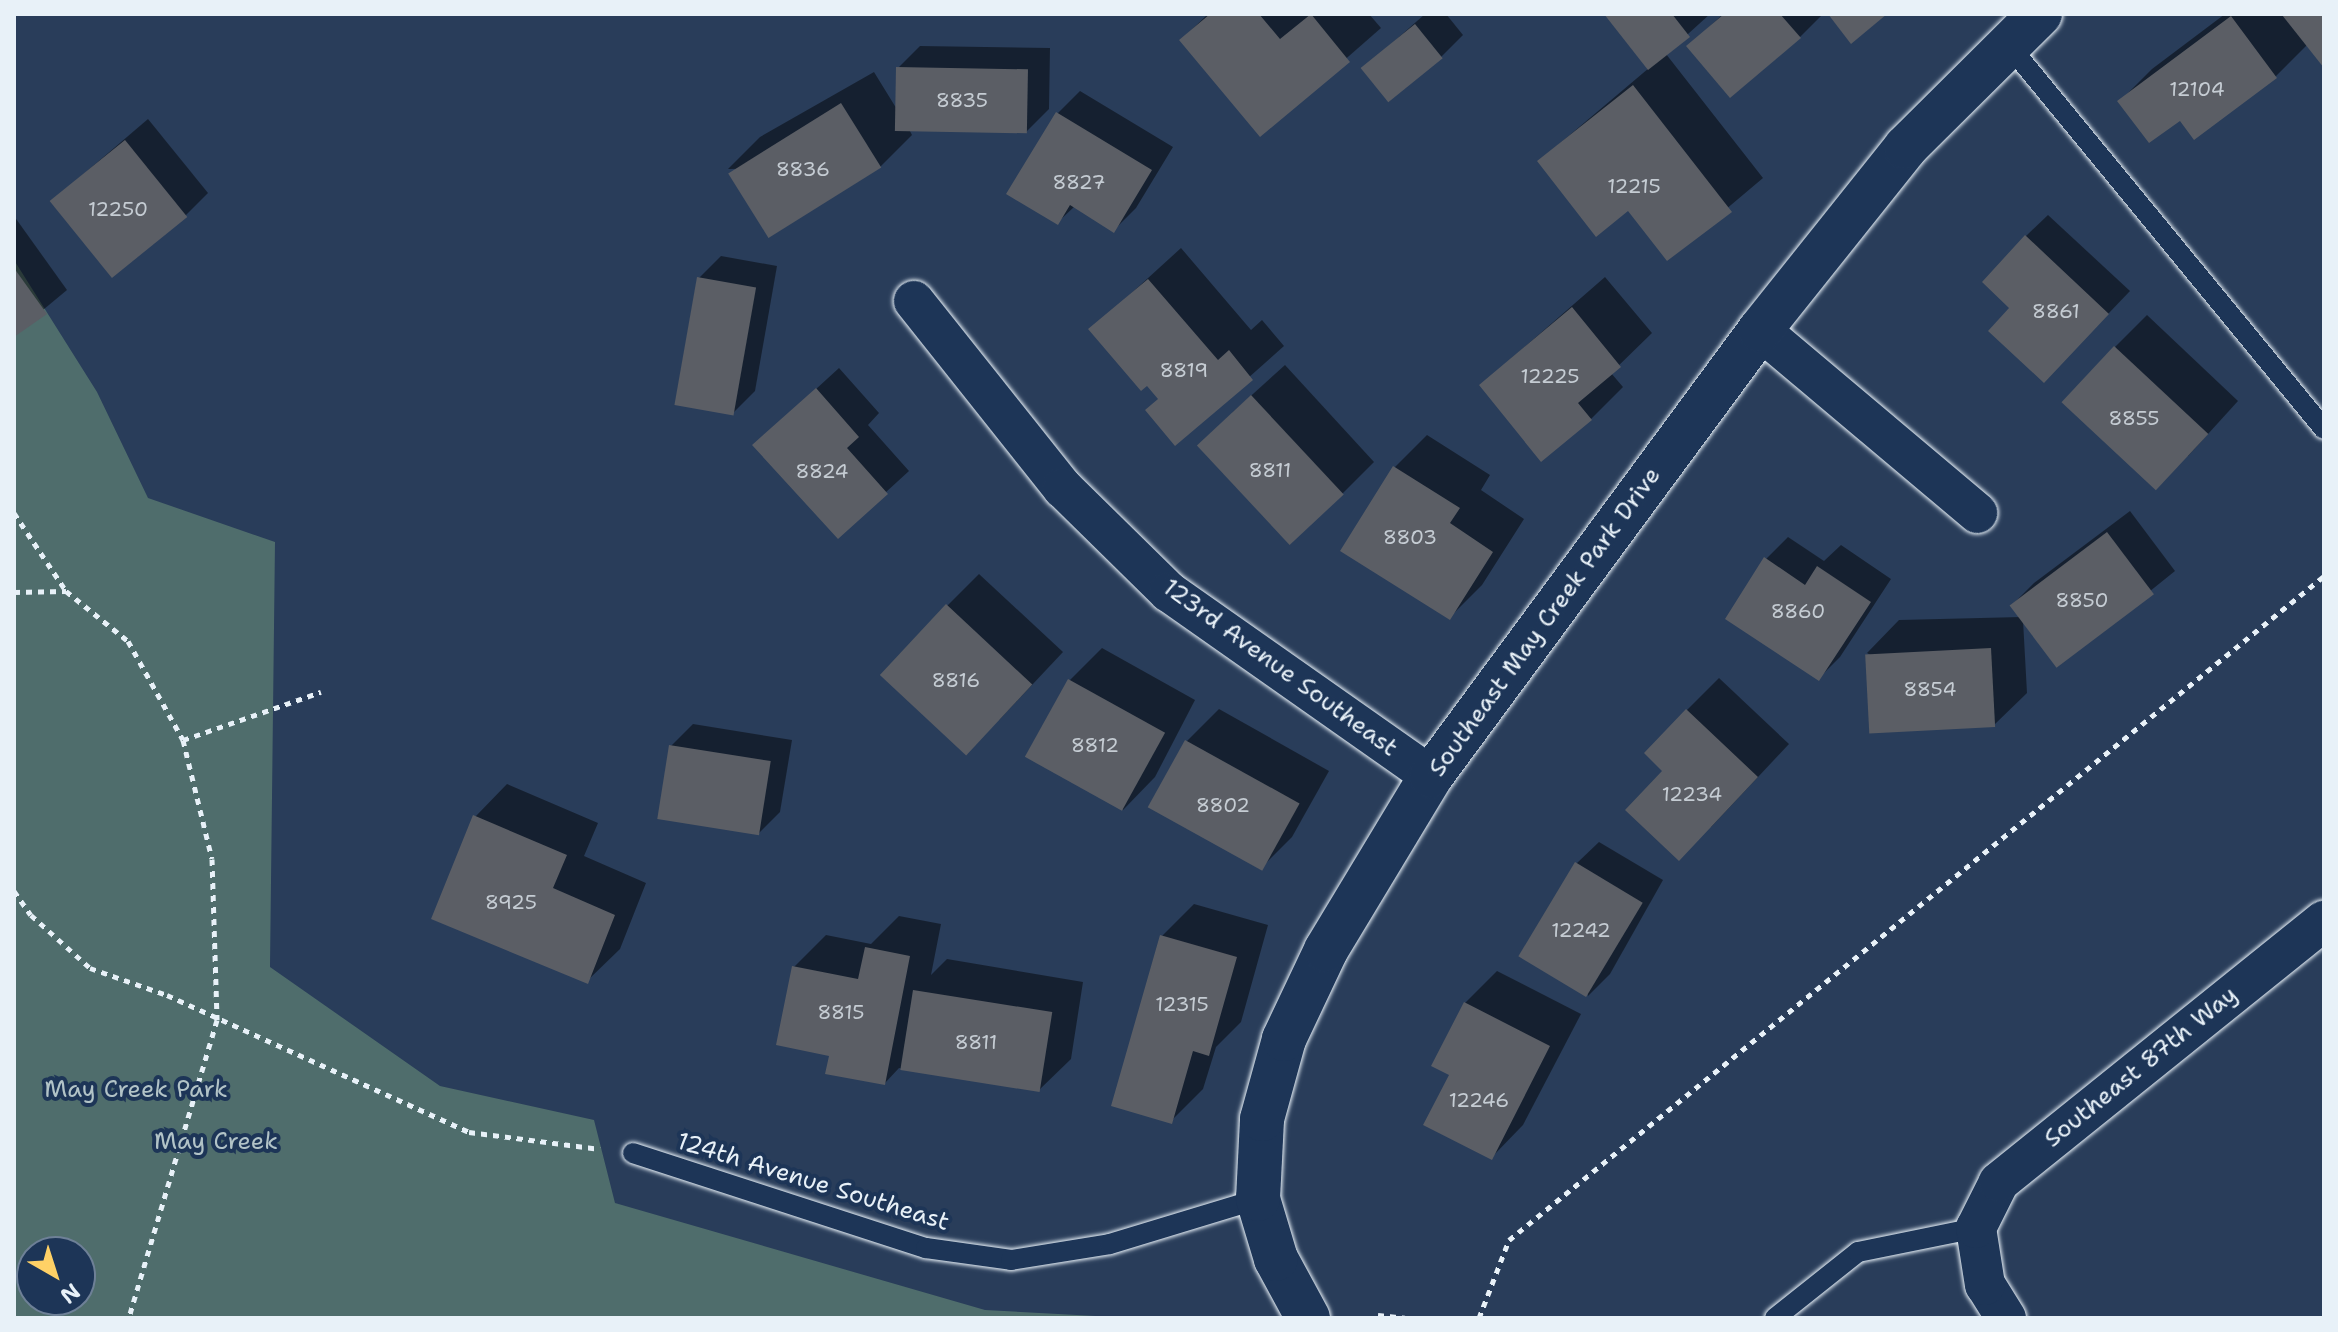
<!DOCTYPE html>
<html>
<head>
<meta charset="utf-8">
<style>
  body { margin:0 }
  #map { position:relative; width:2338px; height:1332px; overflow:hidden; background:#293d5a; font-family:"Shantell Sans",sans-serif }
  div>[style] { position:absolute }
  .green>* { inset:0; background:#4f6d6c }
  .shadow>* { inset:0; background:#0007 }
  .building>* { inset:0; background:#5b5e65; transform-origin:0 0 }
  .path>* { height:5px; margin-top:-2.5px; transform-origin:0; background:repeating-linear-gradient(90deg,#e8f1f8 0 6px,transparent 0 12px) }
  .roads { filter:drop-shadow(0 0 2px #e8f1f8) drop-shadow(0 0 2px #e8f1f8) }
  .lane>* { height:20px; margin:-10px; padding:0 10px; transform-origin:10px; border-radius:10px; background:#1d3557 }
  .street>* { height:40px; margin:-20px; padding:0 20px; transform-origin:20px; border-radius:20px; background:#1d3557 }
  .secondary>* { height:44px; margin:-22px; padding:0 22px; transform-origin:22px; border-radius:22px; background:#1d3557 }
  span { translate:-50% -50%; white-space:nowrap; text-align:center; line-height:1.15; -webkit-text-stroke:8px #1d3557; paint-order:stroke }
  .number-label { font-size:20px; color:#c5ccd3 }
  .number-label span { -webkit-text-stroke-width:0 }
  .street-label { font-size:24px; color:#e8f1f8 }
  .park-label { font-size:24px; color:#b2c3c7 }
  .frame { position:absolute; inset:0; border:16px solid #e8f1f8; pointer-events:none }
  .north { position:absolute; left:16px; top:1236px; width:80px; height:80px; box-sizing:border-box; background:#1d3557; border:2px solid #6e8097; border-radius:50%; rotate:141deg; font-size:22px; font-weight:700; line-height:32px; text-align:center; color:#e8f1f8 }
  .north::after { content:''; display:block; margin:auto; width:28px; height:36px; background:#ffd166; clip-path:polygon(50% 0,100% 100%,50% 72%,0 100%) }
</style>
</head>
<body>
<div id="map">
  <div class="green">
    <i style="clip-path:polygon(evenodd,14px 260px,97px 392px,148px 498px,275px 542px,270px 967px,440px 1086px,594px 1120px,615px 1203px,985px 1310px,1133px 1318px,14px 1318px,14px 260px,32px 1252px,80px 1252px,80px 1300px,32px 1300px,32px 1252px)"></i>
  </div>
  <div class="shadow">
    <i style="clip-path:polygon(1208px 14px,1369px 14px,1381px 28px,1260px 134px,1181px 40px)"></i>
    <i style="clip-path:polygon(1425px 14px,1446px 14px,1463px 35px,1441px 57px,1364px 68px)"></i>
    <i style="clip-path:polygon(1607px 14px,1710px 14px,1666px 54px,1763px 178px,1667px 259px,1629px 208px,1539px 161px,1649px 68px)"></i>
    <i style="clip-path:polygon(1723px 14px,1821px 14px,1822px 15px,1800px 37px,1689px 46px)"></i>
    <i style="clip-path:polygon(2225px 14px,2324px 14px,2324px 65px,2308px 44px,2276px 76px,2194px 138px,2180px 119px,2120px 101px,2152px 69px)"></i>
    <i style="clip-path:polygon(920px 46px,1050px 48px,1049px 109px,1026px 132px,909px 129px,912px 135px,880px 167px,728px 169px,760px 137px,874px 72px,898px 111px,898px 68px)"></i>
    <i style="clip-path:polygon(1080px 91px,1173px 147px,1136px 208px,1114px 230px,1075px 206px,1058px 222px,1058px 113px)"></i>
    <i style="clip-path:polygon(148px 119px,208px 193px,186px 215px,52px 201px)"></i>
    <i style="clip-path:polygon(2048px 215px,2130px 291px,2065px 359px,2012px 308px,2026px 236px)"></i>
    <i style="clip-path:polygon(14px 216px,67px 290px,14px 334px)"></i>
    <i style="clip-path:polygon(1181px 248px,1251px 330px,1262px 320px,1284px 346px,1175px 443px,1160px 398px,1091px 330px)"></i>
    <i style="clip-path:polygon(721px 256px,777px 266px,755px 391px,733px 413px,699px 278px)"></i>
    <i style="clip-path:polygon(1605px 277px,1652px 333px,1611px 373px,1623px 387px,1591px 419px,1481px 385px)"></i>
    <i style="clip-path:polygon(2147px 315px,2238px 401px,2188px 456px,2115px 347px)"></i>
    <i style="clip-path:polygon(1285px 365px,1374px 462px,1342px 494px,1232px 413px)"></i>
    <i style="clip-path:polygon(839px 368px,879px 413px,868px 425px,909px 471px,838px 536px,755px 445px)"></i>
    <i style="clip-path:polygon(1427px 435px,1490px 475px,1481px 490px,1524px 519px,1482px 585px,1450px 617px,1395px 467px)"></i>
    <i style="clip-path:polygon(2130px 511px,2175px 571px,2057px 666px,2023px 620px,2027px 693px,1994px 725px,1867px 653px,1899px 620px,2021px 617px,2012px 605px,2034px 583px)"></i>
    <i style="clip-path:polygon(1788px 537px,1824px 561px,1841px 545px,1891px 579px,1840px 657px,1818px 679px,1766px 559px)"></i>
    <i style="clip-path:polygon(979px 574px,1063px 652px,999px 720px,947px 606px)"></i>
    <i style="clip-path:polygon(1102px 648px,1195px 700px,1155px 777px,1123px 810px,1069px 681px)"></i>
    <i style="clip-path:polygon(1719px 678px,1789px 744px,1711px 827px,1665px 771px,1687px 710px)"></i>
    <i style="clip-path:polygon(1219px 709px,1329px 771px,1292px 837px,1260px 869px,1150px 806px,1187px 741px)"></i>
    <i style="clip-path:polygon(693px 724px,792px 740px,780px 812px,758px 834px,671px 746px)"></i>
    <i style="clip-path:polygon(507px 784px,598px 823px,584px 856px,646px 883px,620px 949px,587px 981px,475px 817px)"></i>
    <i style="clip-path:polygon(1599px 842px,1663px 880px,1610px 974px,1588px 996px,1577px 863px)"></i>
    <i style="clip-path:polygon(1194px 904px,1268px 925px,1241px 1022px,1216px 1047px,1203px 1089px,1171px 1121px,1162px 936px)"></i>
    <i style="clip-path:polygon(899px 916px,941px 924px,931px 975px,947px 959px,1083px 982px,1071px 1059px,1038px 1091px,899px 1068px,885px 1083px,831px 1054px,794px 967px,826px 935px,871px 944px)"></i>
    <i style="clip-path:polygon(1497px 971px,1581px 1014px,1523px 1125px,1491px 1158px,1451px 1074px,1465px 1003px)"></i>
  </div>
  <div class="building">
    <i style="clip-path:polygon(1210px 14px,1259px 14px,1280px 39px,1311px 14px,1350px 62px,1260px 137px,1179px 40px)"></i>
    <i style="clip-path:polygon(1604px 14px,1672px 14px,1690px 37px,1648px 70px)"></i>
    <i style="clip-path:polygon(1724px 14px,1780px 14px,1801px 38px,1730px 98px,1686px 46px)"></i>
    <i style="clip-path:polygon(1828px 14px,1887px 14px,1851px 44px)"></i>
    <i style="clip-path:polygon(2284px 14px,2324px 14px,2324px 68px,2282px 15px)"></i>
    <i style="clip-path:polygon(2231px 16px,2277px 78px,2194px 140px,2180px 121px,2149px 143px,2117px 101px)"></i>
    <i style="left:1415px;top:24px;width:44px;height:70px;rotate:51deg"></i>
    <i style="left:896px;top:67px;width:132px;height:64px;rotate:1deg"></i>
    <i style="clip-path:polygon(1633px 85px,1732px 212px,1667px 261px,1628px 211px,1596px 237px,1537px 161px)"></i>
    <i style="left:841px;top:103px;width:76px;height:133px;rotate:58deg"></i>
    <i style="clip-path:polygon(1056px 112px,1152px 170px,1114px 233px,1070px 205px,1058px 225px,1006px 194px)"></i>
    <i style="left:125px;top:140px;width:99px;height:97px;rotate:51deg"></i>
    <i style="clip-path:polygon(2025px 235px,2109px 314px,2044px 383px,1988px 331px,2009px 308px,1982px 282px)"></i>
    <i style="clip-path:polygon(14px 268px,47px 314px,14px 337px)"></i>
    <i style="left:697px;top:277px;width:60px;height:130px;rotate:10deg"></i>
    <i style="clip-path:polygon(1148px 279px,1218px 360px,1229px 350px,1253px 380px,1175px 446px,1145px 410px,1158px 399px,1147px 386px,1141px 391px,1088px 329px)"></i>
    <i style="clip-path:polygon(1572px 307px,1621px 367px,1578px 403px,1592px 420px,1541px 462px,1479px 385px)"></i>
    <i style="left:2114px;top:346px;width:129px;height:77px;rotate:43deg"></i>
    <i style="clip-path:polygon(816px 388px,859px 437px,847px 448px,888px 494px,838px 539px,752px 445px)"></i>
    <i style="left:1251px;top:395px;width:136px;height:74px;rotate:47deg"></i>
    <i style="clip-path:polygon(1393px 466px,1460px 508px,1450px 523px,1493px 552px,1450px 620px,1340px 551px)"></i>
    <i style="left:2107px;top:532px;width:78px;height:122px;rotate:53deg"></i>
    <i style="clip-path:polygon(1764px 557px,1805px 585px,1817px 566px,1871px 602px,1819px 681px,1725px 619px)"></i>
    <i style="left:946px;top:604px;width:118px;height:97px;rotate:43deg"></i>
    <i style="left:1991px;top:648px;width:79px;height:126px;rotate:87deg"></i>
    <i style="left:1068px;top:679px;width:111px;height:89px;rotate:29deg"></i>
    <i style="clip-path:polygon(1686px 709px,1758px 777px,1679px 861px,1625px 810px,1662px 771px,1644px 753px)"></i>
    <i style="left:1185px;top:740px;width:131px;height:77px;rotate:29deg"></i>
    <i style="left:669px;top:745px;width:103px;height:75px;rotate:9deg"></i>
    <i style="clip-path:polygon(473px 815px,567px 855px,553px 888px,615px 915px,588px 984px,431px 919px)"></i>
    <i style="left:1575px;top:862px;width:79px;height:110px;rotate:31deg"></i>
    <i style="clip-path:polygon(1160px 935px,1237px 957px,1209px 1056px,1193px 1051px,1172px 1124px,1111px 1106px)"></i>
    <i style="clip-path:polygon(865px 947px,910px 956px,885px 1085px,825px 1074px,829px 1056px,776px 1045px,792px 966px,858px 979px)"></i>
    <i style="left:913px;top:990px;width:141px;height:81px;rotate:9deg"></i>
    <i style="clip-path:polygon(1464px 1002px,1550px 1046px,1492px 1160px,1423px 1125px,1449px 1075px,1431px 1066px)"></i>
  </div>
  <div class="path">
    <i style="left:14px;top:513px;width:94px;rotate:56.3deg"></i>
    <i style="left:14px;top:592px;width:52px;rotate:-1.1deg"></i>
    <i style="left:66px;top:591px;width:80px;rotate:38.9deg"></i>
    <i style="left:128px;top:641px;width:113px;rotate:60.9deg"></i>
    <i style="left:183px;top:740px;width:122px;rotate:76.3deg"></i>
    <i style="left:212px;top:859px;width:161px;rotate:88.2deg"></i>
    <i style="left:217px;top:1020px;width:311px;rotate:106.5deg"></i>
    <i style="left:183px;top:740px;width:146px;rotate:-19.2deg"></i>
    <i style="left:14px;top:891px;width:29px;rotate:55deg"></i>
    <i style="left:31px;top:915px;width:79px;rotate:41.9deg"></i>
    <i style="left:90px;top:968px;width:82px;rotate:19.3deg"></i>
    <i style="left:167px;top:995px;width:332px;rotate:24.4deg"></i>
    <i style="left:469px;top:1132px;width:132px;rotate:7.4deg"></i>
    <i style="left:1378px;top:1315px;width:27px;rotate:6deg"></i>
    <i style="left:1479px;top:1318px;width:84px;rotate:-69deg"></i>
    <i style="left:1509px;top:1240px;width:1051px;rotate:-39.17deg"></i>
  </div>
  <div class="roads">
    <div class="lane">
      <i style="left:2007px;top:43px;width:499px;rotate:50.6deg"></i>
      <i style="left:633px;top:1153px;width:308px;rotate:18deg"></i>
      <i style="left:926px;top:1248px;width:86px;rotate:8deg"></i>
      <i style="left:1011px;top:1260px;width:100px;rotate:-9.2deg"></i>
      <i style="left:1110px;top:1244px;width:155px;rotate:-16.9deg"></i>
      <i style="left:1775px;top:1318px;width:106px;rotate:-38.5deg"></i>
      <i style="left:1858px;top:1252px;width:120px;rotate:-11.5deg"></i>
    </div>
    <div class="street">
      <i style="left:914px;top:301px;width:239px;rotate:51.5deg"></i>
      <i style="left:1063px;top:488px;width:148px;rotate:44.5deg"></i>
      <i style="left:1169px;top:592px;width:320px;rotate:35.1deg"></i>
      <i style="left:1760px;top:330px;width:284px;rotate:40.1deg"></i>
      <i style="left:2006px;top:1318px;width:39px;rotate:-122deg"></i>
      <i style="left:1985px;top:1285px;width:58px;rotate:-99deg"></i>
      <i style="left:1976px;top:1228px;width:51px;rotate:-63.4deg"></i>
      <i style="left:1999px;top:1182px;width:417px;rotate:-38.8deg"></i>
    </div>
    <div class="secondary">
      <i style="left:1308px;top:1318px;width:67px;rotate:-118.5deg"></i>
      <i style="left:1276px;top:1259px;width:63px;rotate:-106.7deg"></i>
      <i style="left:1258px;top:1199px;width:80px;rotate:-87.1deg"></i>
      <i style="left:1262px;top:1119px;width:83px;rotate:-74.6deg"></i>
      <i style="left:1284px;top:1039px;width:98px;rotate:-64.7deg"></i>
      <i style="left:1326px;top:950px;width:203px;rotate:-58.9deg"></i>
      <i style="left:1431px;top:776px;width:554px;rotate:-53.58deg"></i>
      <i style="left:1760px;top:330px;width:234px;rotate:-51.4deg"></i>
      <i style="left:1906px;top:147px;width:189px;rotate:-44.8deg"></i>
    </div>
  </div>
  <div class="number-label">
    <span style="left:2197px;top:89px">12104</span>
    <span style="left:962px;top:100px">8835</span>
    <span style="left:803px;top:169px">8836</span>
    <span style="left:1079px;top:182px">8827</span>
    <span style="left:1634px;top:186px">12215</span>
    <span style="left:118px;top:209px">12250</span>
    <span style="left:2056px;top:311px">8861</span>
    <span style="left:1184px;top:370px">8819</span>
    <span style="left:1550px;top:376px">12225</span>
    <span style="left:2134px;top:418px">8855</span>
    <span style="left:1270px;top:470px">8811</span>
    <span style="left:822px;top:471px">8824</span>
    <span style="left:1410px;top:537px">8803</span>
    <span style="left:2082px;top:600px">8850</span>
    <span style="left:1798px;top:611px">8860</span>
    <span style="left:956px;top:680px">8816</span>
    <span style="left:1930px;top:689px">8854</span>
    <span style="left:1095px;top:745px">8812</span>
    <span style="left:1692px;top:794px">12234</span>
    <span style="left:1223px;top:805px">8802</span>
    <span style="left:511px;top:902px">8925</span>
    <span style="left:1581px;top:930px">12242</span>
    <span style="left:1182px;top:1004px">12315</span>
    <span style="left:841px;top:1012px">8815</span>
    <span style="left:976px;top:1042px">8811</span>
    <span style="left:1479px;top:1100px">12246</span>
  </div>
  <div class="street-label">
    <span style="left:1545px;top:622px;rotate:-54deg">Southeast May Creek Park Drive</span>
    <span style="left:1280px;top:668px;rotate:36deg">123rd Avenue Southeast</span>
    <span style="left:2141px;top:1067px;rotate:-39deg">Southeast 87th Way</span>
    <span style="left:813px;top:1182px;rotate:17deg">124th Avenue Southeast</span>
  </div>
  <div class="park-label">
    <span style="left:136px;top:1090px">May Creek Park</span>
    <span style="left:216px;top:1142px">May Creek</span>
  </div>
  <div class="frame"></div>
  <div class="north">N</div>
</div>
</body>
</html>
